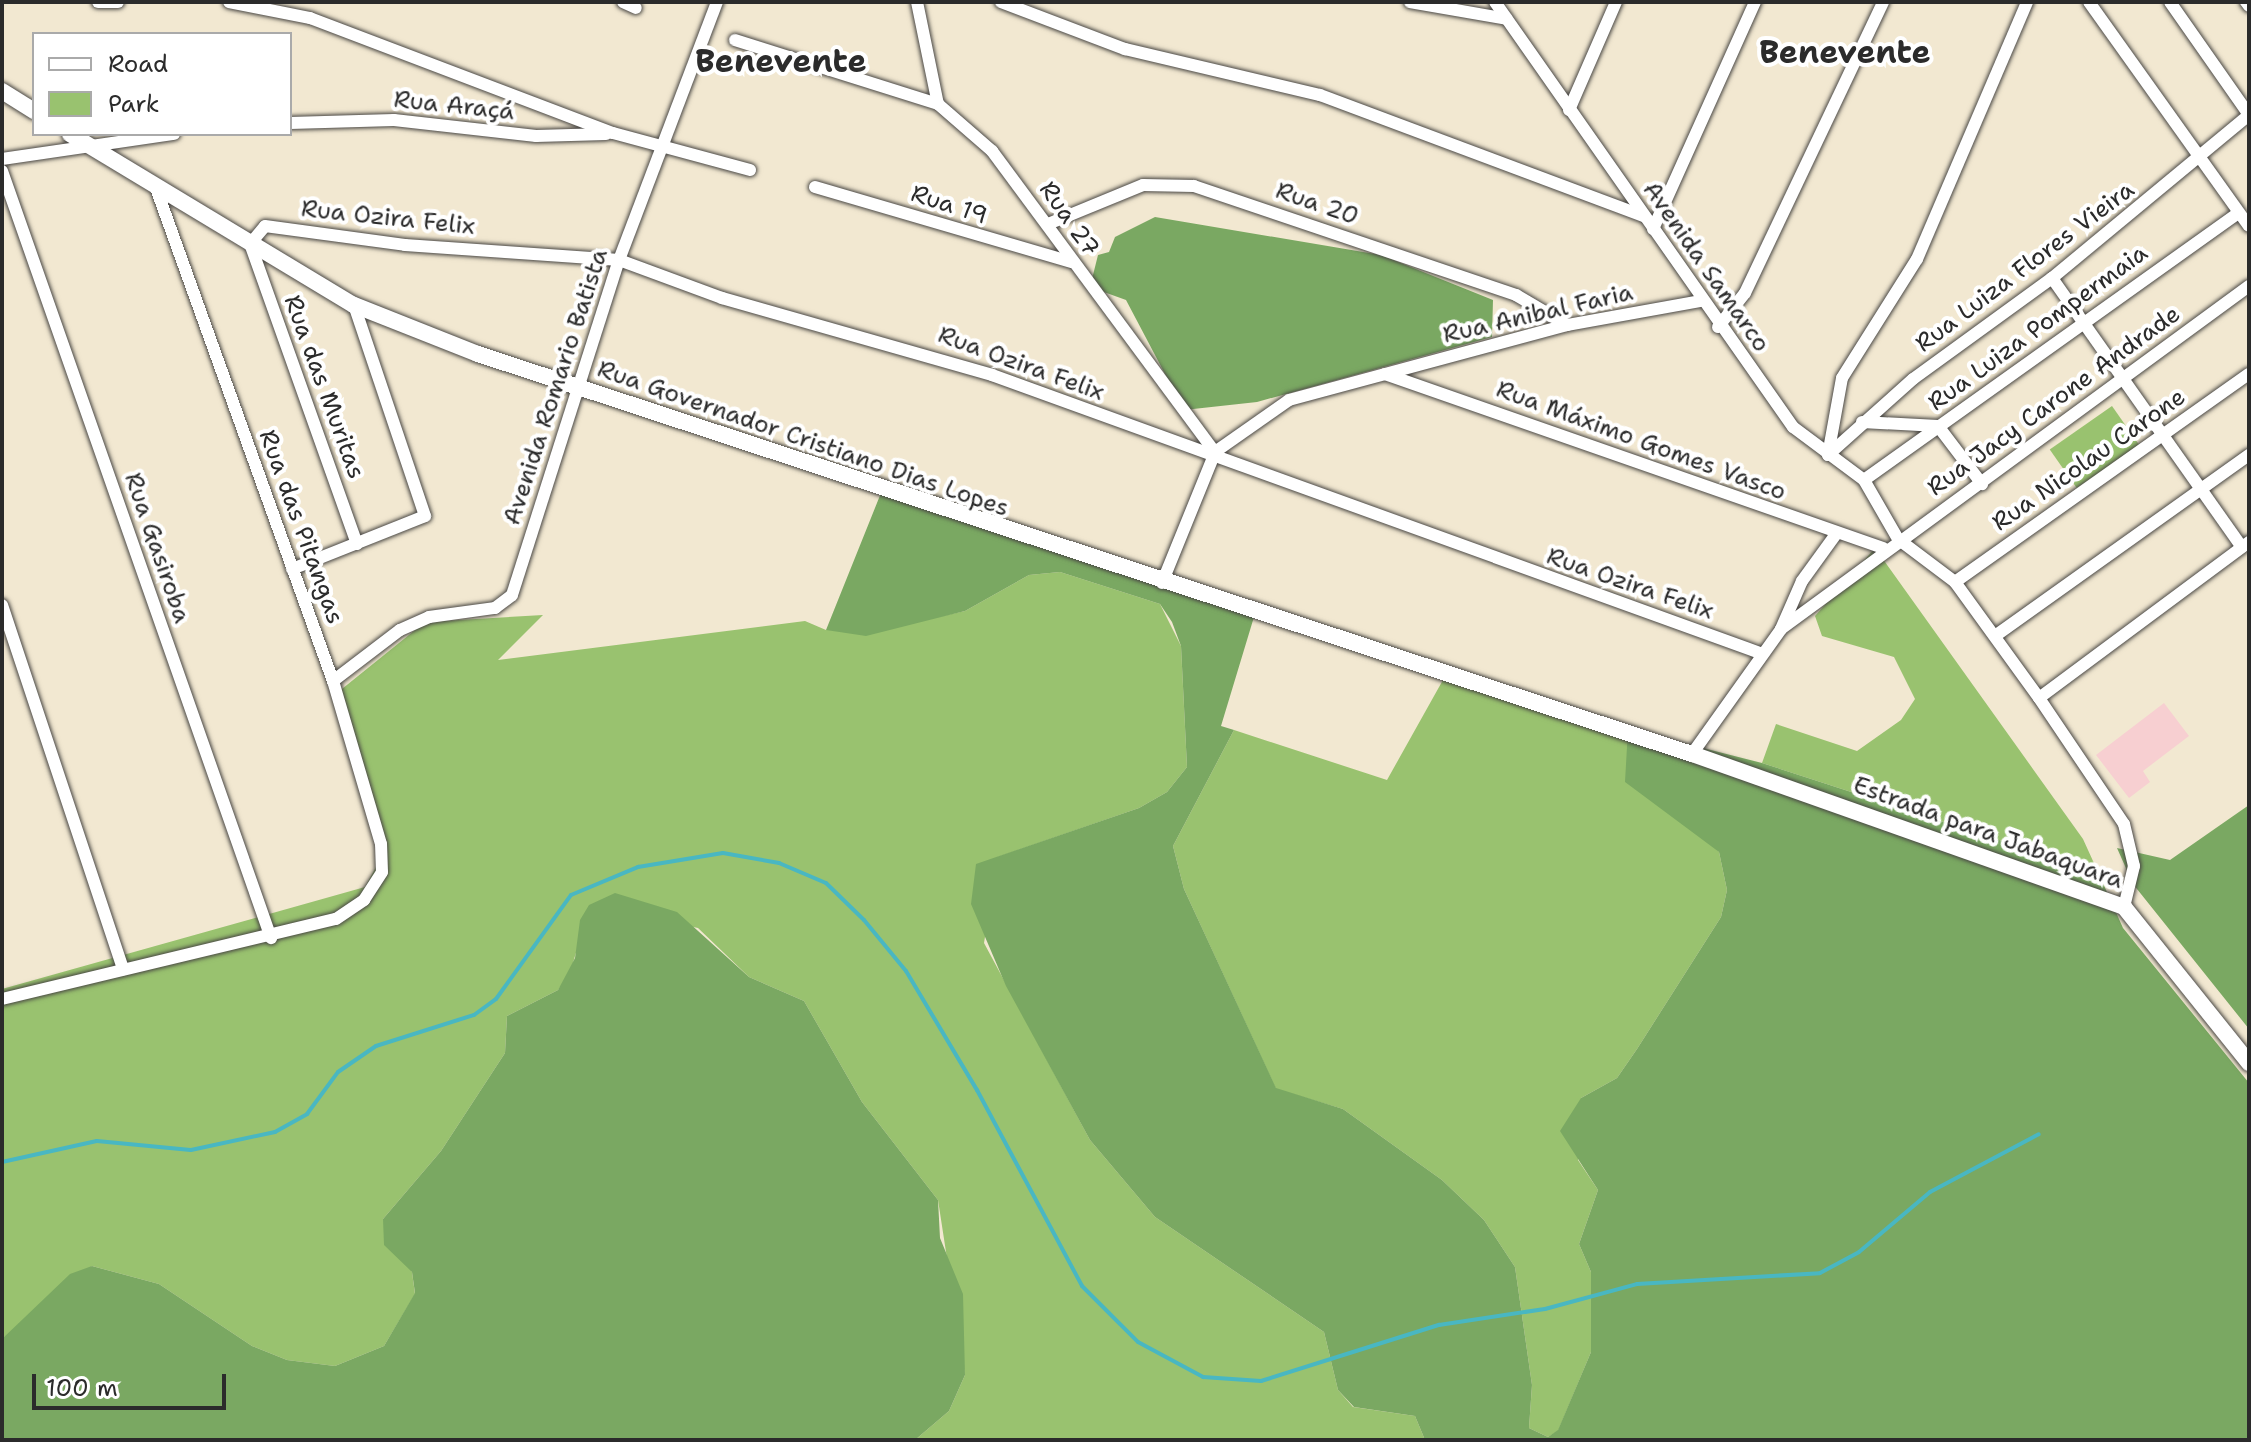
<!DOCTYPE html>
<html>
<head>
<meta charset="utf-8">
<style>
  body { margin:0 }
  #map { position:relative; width:2251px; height:1442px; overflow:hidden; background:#f2e8d1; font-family:"Shantell Sans",sans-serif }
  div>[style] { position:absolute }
  .built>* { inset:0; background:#f7cfd1 }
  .green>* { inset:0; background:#99c26f; transform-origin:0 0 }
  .forest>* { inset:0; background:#7aa862 }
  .stream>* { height:4px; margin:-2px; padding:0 2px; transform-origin:2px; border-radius:2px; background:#49b7c2 }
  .roads { filter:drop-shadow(0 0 2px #494744) drop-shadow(0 0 2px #494744) }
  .minor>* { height:12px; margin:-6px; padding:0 6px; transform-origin:6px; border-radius:6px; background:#fff }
  .tertiary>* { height:16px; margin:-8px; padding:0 8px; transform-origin:8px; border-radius:8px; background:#fff }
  span { translate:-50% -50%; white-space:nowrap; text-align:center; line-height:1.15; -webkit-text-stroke:8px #fff; paint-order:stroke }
  .street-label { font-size:24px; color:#2b2b2b }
  .district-label { font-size:32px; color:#2b2b2b; font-weight:700 }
  .frame { position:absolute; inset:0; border:4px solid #2b2b2b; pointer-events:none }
  .legend { position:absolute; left:32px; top:32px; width:260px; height:104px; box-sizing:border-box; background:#fff; border:2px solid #aaa; margin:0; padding:10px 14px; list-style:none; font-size:24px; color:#2b2b2b }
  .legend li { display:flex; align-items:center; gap:16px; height:40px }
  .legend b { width:40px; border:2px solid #aaa }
  .scale { position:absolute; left:32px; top:1374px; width:194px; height:36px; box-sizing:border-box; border:4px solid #2b2b2b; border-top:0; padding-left:10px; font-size:24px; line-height:28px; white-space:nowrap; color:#2b2b2b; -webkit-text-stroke:6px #fff; paint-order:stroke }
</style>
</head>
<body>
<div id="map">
  <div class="built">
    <i style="clip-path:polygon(2164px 703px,2189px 736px,2143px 771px,2150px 782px,2129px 798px,2096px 755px)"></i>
  </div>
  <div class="green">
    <i style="left:2112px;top:406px;width:47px;height:76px;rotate:55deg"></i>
    <i style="clip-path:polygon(1875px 548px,2083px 839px,2098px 872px,1762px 763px,1776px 724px,1857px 751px,1901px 720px,1915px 699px,1894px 657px,1822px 636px,1815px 616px)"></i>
    <i style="clip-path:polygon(1060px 572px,1160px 604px,1181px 646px,1187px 767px,1167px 792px,1139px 808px,998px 857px,984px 943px,1090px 1140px,1155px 1217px,1324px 1332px,1338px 1390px,1353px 1407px,1415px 1416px,1425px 1440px,915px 1440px,949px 1411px,965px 1375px,938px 1200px,862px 1102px,804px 1001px,749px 977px,698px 928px,590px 905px,570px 973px,558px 990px,507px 1016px,505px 1053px,441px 1151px,383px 1219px,412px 1272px,415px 1294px,384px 1346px,335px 1366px,287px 1360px,252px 1346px,159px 1284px,92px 1266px,2px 1339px,2px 989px,365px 887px,382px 856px,332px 697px,425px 622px,543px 615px,498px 660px,805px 621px,826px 630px,902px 625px,965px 611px,1029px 575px)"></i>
    <i style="clip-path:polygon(1448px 671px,1628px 729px,1719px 852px,1727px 890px,1721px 917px,1637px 1049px,1617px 1078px,1581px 1098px,1578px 1160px,1598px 1190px,1579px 1244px,1591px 1272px,1591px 1352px,1558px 1431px,1548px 1437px,1529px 1428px,1532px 1385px,1515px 1267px,1484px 1220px,1442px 1180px,1343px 1109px,1276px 1089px,1184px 889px,1173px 846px,1234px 730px,1387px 780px)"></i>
  </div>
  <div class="forest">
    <i style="clip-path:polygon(1155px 217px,1381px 255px,1493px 300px,1492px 337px,1257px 402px,1184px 410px,1126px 300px,1090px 287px,1098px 255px,1109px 252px,1115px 237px)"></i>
    <i style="clip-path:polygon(883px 488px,1257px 607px,1221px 726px,1234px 730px,1173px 846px,1184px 889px,1276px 1088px,1343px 1109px,1442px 1180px,1484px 1220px,1515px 1267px,1532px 1385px,1529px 1428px,1548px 1437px,1558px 1430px,1591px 1352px,1591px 1272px,1579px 1244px,1598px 1190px,1560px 1131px,1581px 1098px,1617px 1078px,1637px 1049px,1721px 917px,1727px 890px,1719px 852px,1625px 782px,1628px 729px,1762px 763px,2098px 872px,2123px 928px,2249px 1083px,2249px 1440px,1425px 1440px,1415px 1416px,1354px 1407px,1338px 1390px,1324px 1332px,1155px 1217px,1090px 1140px,1006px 986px,971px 904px,976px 864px,1139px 808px,1167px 792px,1187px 767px,1181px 646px,1172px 622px,1160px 604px,1060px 572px,1029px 575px,965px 611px,866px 636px,826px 630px)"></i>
    <i style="clip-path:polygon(2249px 805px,2249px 1029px,2133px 884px,2117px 848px,2170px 860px)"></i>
    <i style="clip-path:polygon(615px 893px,677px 912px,749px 977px,804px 1001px,862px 1102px,938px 1200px,940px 1238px,963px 1294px,965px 1375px,949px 1411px,915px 1440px,2px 1440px,2px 1339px,70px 1274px,92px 1266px,159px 1284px,252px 1346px,287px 1360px,335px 1366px,384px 1346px,415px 1293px,412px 1272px,384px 1245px,383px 1219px,441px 1151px,505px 1053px,507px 1016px,558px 990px,575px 958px,580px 920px,589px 905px)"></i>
  </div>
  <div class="stream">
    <i style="left:2px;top:1162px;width:97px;rotate:-12.5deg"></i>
    <i style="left:97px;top:1141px;width:94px;rotate:5.5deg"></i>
    <i style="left:191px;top:1150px;width:86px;rotate:-12.1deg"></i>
    <i style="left:275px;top:1132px;width:37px;rotate:-29deg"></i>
    <i style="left:307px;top:1114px;width:52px;rotate:-53.6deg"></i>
    <i style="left:338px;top:1072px;width:46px;rotate:-34.4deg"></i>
    <i style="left:376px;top:1046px;width:103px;rotate:-17.6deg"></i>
    <i style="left:474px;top:1015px;width:27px;rotate:-36deg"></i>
    <i style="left:496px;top:999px;width:128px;rotate:-54.2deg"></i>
    <i style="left:571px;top:895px;width:73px;rotate:-22.7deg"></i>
    <i style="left:638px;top:867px;width:86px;rotate:-9.4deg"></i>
    <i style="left:723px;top:853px;width:57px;rotate:10.1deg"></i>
    <i style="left:779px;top:863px;width:51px;rotate:23.1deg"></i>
    <i style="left:826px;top:883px;width:53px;rotate:44.2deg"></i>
    <i style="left:864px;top:920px;width:66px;rotate:50.5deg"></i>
    <i style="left:906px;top:971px;width:139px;rotate:59.2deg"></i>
    <i style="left:977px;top:1090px;width:222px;rotate:61.8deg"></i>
    <i style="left:1082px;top:1286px;width:79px;rotate:45deg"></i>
    <i style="left:1138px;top:1342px;width:74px;rotate:28.3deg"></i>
    <i style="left:1203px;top:1377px;width:58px;rotate:3.9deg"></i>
    <i style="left:1261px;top:1381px;width:187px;rotate:-17.5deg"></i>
    <i style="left:1439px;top:1325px;width:107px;rotate:-8.6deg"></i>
    <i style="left:1545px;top:1309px;width:95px;rotate:-15.2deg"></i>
    <i style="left:1637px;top:1284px;width:183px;rotate:-3.4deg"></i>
    <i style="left:1820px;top:1273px;width:44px;rotate:-28.3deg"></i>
    <i style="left:1859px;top:1252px;width:93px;rotate:-40.2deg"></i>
    <i style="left:1930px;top:1192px;width:123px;rotate:-28deg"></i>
  </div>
  <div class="roads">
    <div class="minor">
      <i style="left:98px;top:2px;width:20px"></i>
      <i style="left:229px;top:2px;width:83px;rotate:11.2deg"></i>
      <i style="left:310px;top:18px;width:324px;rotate:20.8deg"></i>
      <i style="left:613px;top:133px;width:142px;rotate:15.1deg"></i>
      <i style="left:623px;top:2px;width:14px;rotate:25deg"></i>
      <i style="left:917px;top:2px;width:104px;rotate:78.4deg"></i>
      <i style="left:938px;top:104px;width:72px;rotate:41deg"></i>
      <i style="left:992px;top:151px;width:375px;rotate:53.5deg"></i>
      <i style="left:1001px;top:2px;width:133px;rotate:20.8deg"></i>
      <i style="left:1125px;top:49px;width:200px;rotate:13.3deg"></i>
      <i style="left:1320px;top:95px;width:346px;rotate:20.5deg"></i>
      <i style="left:1410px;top:2px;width:98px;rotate:9.9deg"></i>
      <i style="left:1495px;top:2px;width:519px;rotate:54.96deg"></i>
      <i style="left:1793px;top:427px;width:89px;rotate:36.7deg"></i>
      <i style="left:1864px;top:480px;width:68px;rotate:60deg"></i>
      <i style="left:1898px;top:539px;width:71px;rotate:37deg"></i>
      <i style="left:1955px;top:582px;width:143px;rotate:54.1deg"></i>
      <i style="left:2039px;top:698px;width:152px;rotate:56deg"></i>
      <i style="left:2124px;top:824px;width:43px;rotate:76.6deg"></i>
      <i style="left:2134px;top:866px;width:42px;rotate:103.7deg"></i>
      <i style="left:2089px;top:2px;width:275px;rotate:54.5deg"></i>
      <i style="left:2170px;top:2px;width:138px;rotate:55deg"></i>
      <i style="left:2246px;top:2px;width:5px;rotate:53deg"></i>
      <i style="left:735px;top:40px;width:213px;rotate:17.5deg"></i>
      <i style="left:1569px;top:110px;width:118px;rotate:-66.5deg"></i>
      <i style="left:290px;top:123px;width:104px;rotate:-1.7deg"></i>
      <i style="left:394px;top:120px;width:143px;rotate:6.4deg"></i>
      <i style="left:536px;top:136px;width:70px;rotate:-1.6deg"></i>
      <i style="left:2px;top:159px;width:174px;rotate:-8.3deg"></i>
      <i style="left:2px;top:171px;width:813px;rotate:70.67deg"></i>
      <i style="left:815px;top:187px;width:267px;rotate:16.3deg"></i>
      <i style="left:1048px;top:224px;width:103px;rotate:-22.3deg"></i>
      <i style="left:1143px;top:185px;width:51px;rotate:1.1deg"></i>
      <i style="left:1194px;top:186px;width:340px;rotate:18.7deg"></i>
      <i style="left:1516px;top:295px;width:59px;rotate:30.5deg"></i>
      <i style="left:1653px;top:229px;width:249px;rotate:-65.8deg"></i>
      <i style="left:2052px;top:278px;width:329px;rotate:54.8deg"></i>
      <i style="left:1718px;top:327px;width:43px;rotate:-51.5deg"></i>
      <i style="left:1745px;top:293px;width:322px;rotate:-64.6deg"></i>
      <i style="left:1385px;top:374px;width:528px;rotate:19.26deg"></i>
      <i style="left:1862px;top:422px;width:76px;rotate:3deg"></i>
      <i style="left:1938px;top:426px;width:73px;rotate:52.8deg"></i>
      <i style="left:1215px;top:452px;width:90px;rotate:-35.1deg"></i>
      <i style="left:1289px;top:400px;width:288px;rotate:-15.1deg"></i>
      <i style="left:1567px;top:325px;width:136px;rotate:-10.2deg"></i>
      <i style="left:1828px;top:455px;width:114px;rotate:-41.8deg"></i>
      <i style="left:1913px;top:379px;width:172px;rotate:-36deg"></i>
      <i style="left:2052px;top:278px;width:256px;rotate:-39.6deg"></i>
      <i style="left:1828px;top:455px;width:78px;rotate:-79.7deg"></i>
      <i style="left:1842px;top:378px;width:141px;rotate:-57.8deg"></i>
      <i style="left:1917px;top:259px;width:280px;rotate:-66.8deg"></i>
      <i style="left:1864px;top:480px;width:460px;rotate:-35.5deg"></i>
      <i style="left:357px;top:544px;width:319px;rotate:-109.6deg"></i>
      <i style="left:250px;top:244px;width:23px;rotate:-50deg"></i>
      <i style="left:265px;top:226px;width:141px;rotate:7.7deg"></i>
      <i style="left:405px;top:245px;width:215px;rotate:4deg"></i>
      <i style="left:619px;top:260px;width:110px;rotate:20.3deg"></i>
      <i style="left:722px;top:298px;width:281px;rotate:15.9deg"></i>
      <i style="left:992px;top:375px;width:817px;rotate:19.9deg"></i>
      <i style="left:292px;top:569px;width:143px;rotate:-21.7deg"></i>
      <i style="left:425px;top:516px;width:223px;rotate:-108.6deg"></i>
      <i style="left:1955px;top:582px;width:360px;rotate:-35.3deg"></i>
      <i style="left:1162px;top:583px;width:138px;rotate:-67.9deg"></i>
      <i style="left:2px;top:605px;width:384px;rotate:71.6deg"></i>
      <i style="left:1781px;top:629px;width:580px;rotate:-36.24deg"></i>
      <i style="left:1995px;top:636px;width:312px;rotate:-35.5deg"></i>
      <i style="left:333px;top:681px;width:84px;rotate:-37.3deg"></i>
      <i style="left:400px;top:630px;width:32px;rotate:-24deg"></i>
      <i style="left:429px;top:617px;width:67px;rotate:-7.8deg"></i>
      <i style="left:495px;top:608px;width:21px;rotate:-37deg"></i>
      <i style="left:512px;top:595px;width:352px;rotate:-72.3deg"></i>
      <i style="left:619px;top:260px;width:276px;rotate:-69.2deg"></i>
      <i style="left:2039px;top:698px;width:262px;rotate:-36.6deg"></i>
      <i style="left:1692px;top:754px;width:153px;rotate:-54.5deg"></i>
      <i style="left:1781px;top:629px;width:52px;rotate:-66.4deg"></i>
      <i style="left:1802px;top:581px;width:58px;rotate:-54.1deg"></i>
      <i style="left:2px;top:999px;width:343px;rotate:-13.5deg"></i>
      <i style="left:336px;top:919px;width:34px;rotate:-34deg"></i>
      <i style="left:364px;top:900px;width:33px;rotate:-57deg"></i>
      <i style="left:382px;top:872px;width:28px;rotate:-92deg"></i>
      <i style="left:381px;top:844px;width:170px;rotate:-106.4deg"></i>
      <i style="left:333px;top:681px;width:524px;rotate:-109.75deg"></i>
    </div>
    <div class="tertiary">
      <i style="left:2px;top:91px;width:38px;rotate:32deg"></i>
      <i style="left:70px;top:134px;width:332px;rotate:31.1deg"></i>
      <i style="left:354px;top:305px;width:133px;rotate:21.6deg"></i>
      <i style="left:478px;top:354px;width:1278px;rotate:18.24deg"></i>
      <i style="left:1692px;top:754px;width:458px;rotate:19.5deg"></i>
      <i style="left:2124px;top:907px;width:200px;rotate:51.3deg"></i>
    </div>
  </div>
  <div class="street-label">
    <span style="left:454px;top:106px;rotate:6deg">Rua Araçá</span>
    <span style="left:1317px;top:204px;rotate:19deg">Rua 20</span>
    <span style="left:949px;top:205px;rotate:18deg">Rua 19</span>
    <span style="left:388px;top:218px;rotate:6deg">Rua Ozira Felix</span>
    <span style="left:1069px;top:219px;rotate:55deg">Rua 27</span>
    <span style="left:1706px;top:267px;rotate:55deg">Avenida Samarco</span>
    <span style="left:2025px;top:267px;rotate:-37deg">Rua Luiza Flores Vieira</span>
    <span style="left:1538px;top:314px;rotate:-13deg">Rua Anibal Faria</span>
    <span style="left:2038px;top:328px;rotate:-36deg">Rua Luiza Pompermaia</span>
    <span style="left:1021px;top:364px;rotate:20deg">Rua Ozira Felix</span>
    <span style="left:324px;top:387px;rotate:70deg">Rua das Muritas</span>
    <span style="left:556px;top:387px;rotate:-72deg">Avenida Romario Batista</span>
    <span style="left:2054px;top:401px;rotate:-36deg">Rua Jacy Carone Andrade</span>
    <span style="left:803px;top:439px;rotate:19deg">Rua Governador Cristiano Dias Lopes</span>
    <span style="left:1641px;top:441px;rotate:20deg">Rua Máximo Gomes Vasco</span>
    <span style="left:2089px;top:460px;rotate:-35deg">Rua Nicolau Carone</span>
    <span style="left:301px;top:527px;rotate:70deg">Rua das Pitangas</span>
    <span style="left:157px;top:548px;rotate:71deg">Rua Gasiroba</span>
    <span style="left:1630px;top:584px;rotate:19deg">Rua Ozira Felix</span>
    <span style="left:1988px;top:833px;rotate:20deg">Estrada para Jabaquara</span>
  </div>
  <div class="district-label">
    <span style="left:1845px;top:52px">Benevente</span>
    <span style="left:781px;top:61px">Benevente</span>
  </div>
  <div class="frame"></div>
  <ul class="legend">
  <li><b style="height:10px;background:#fff"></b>Road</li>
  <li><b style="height:22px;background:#99c26f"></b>Park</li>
  </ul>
  <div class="scale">100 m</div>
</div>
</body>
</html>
